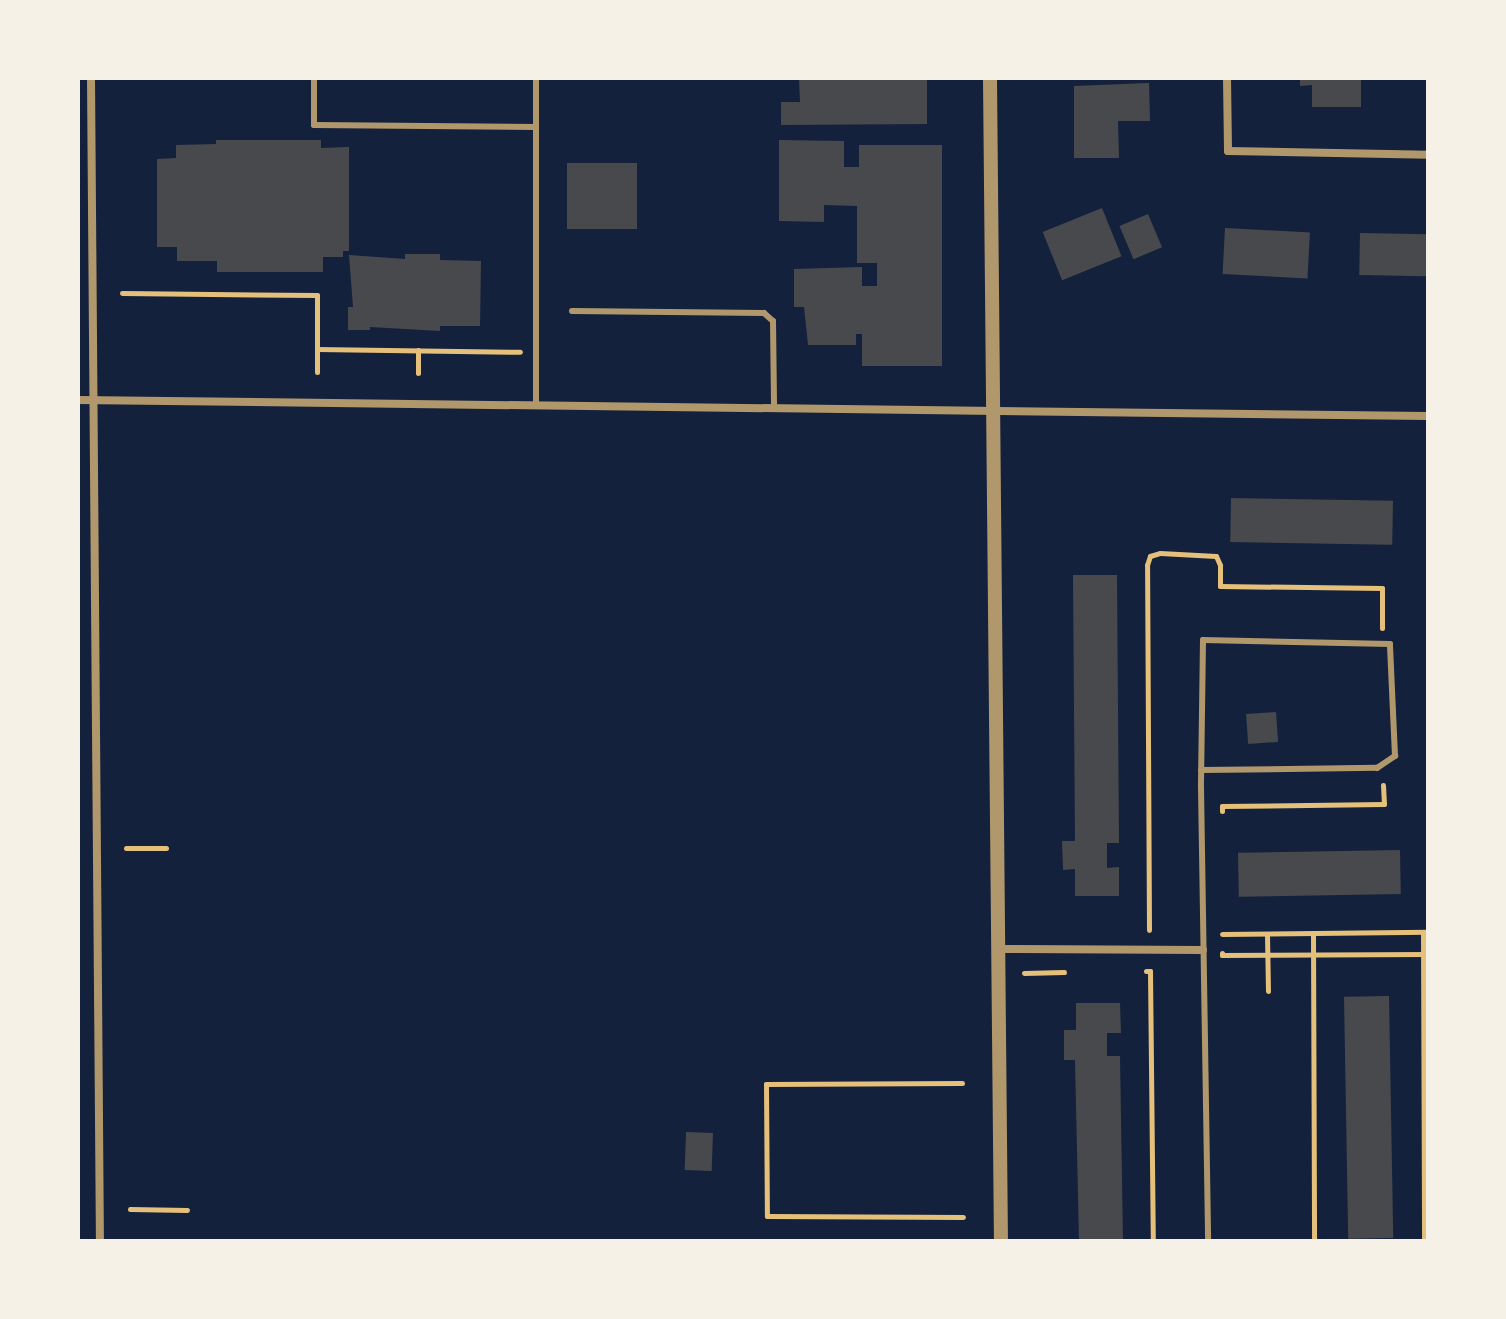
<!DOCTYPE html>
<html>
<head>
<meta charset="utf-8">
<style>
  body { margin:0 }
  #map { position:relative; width:1506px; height:1319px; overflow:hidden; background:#14213d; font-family:Poppins,sans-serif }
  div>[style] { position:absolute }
  .building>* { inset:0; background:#48494c; transform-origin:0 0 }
  .path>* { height:5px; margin:-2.5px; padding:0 2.5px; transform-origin:2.5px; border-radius:2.5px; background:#e5c07b }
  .service>* { height:6px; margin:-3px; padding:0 3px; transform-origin:3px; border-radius:3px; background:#b1986c }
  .minor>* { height:8px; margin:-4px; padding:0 4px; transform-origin:4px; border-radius:4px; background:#b1986c }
  .tertiary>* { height:14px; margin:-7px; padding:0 7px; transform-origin:7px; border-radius:7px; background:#b1986c }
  span { translate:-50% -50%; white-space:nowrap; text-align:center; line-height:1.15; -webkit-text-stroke:6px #f6f1e7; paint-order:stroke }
  .frame { position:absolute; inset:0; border:80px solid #f6f1e7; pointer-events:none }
</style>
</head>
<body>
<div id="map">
  <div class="building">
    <i style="clip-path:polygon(799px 78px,927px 78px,927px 124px,781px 125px,781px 102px,800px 102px)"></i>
    <i style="clip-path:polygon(1300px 78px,1361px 78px,1361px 107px,1312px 107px,1312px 85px,1300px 86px)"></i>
    <i style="clip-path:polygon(1149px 83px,1150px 121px,1118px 121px,1119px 158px,1074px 158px,1074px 86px)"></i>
    <i style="clip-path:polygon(216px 140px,321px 140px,321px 148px,349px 147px,349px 251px,343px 251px,343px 257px,323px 257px,323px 272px,217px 272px,217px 261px,177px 261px,177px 247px,157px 247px,157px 159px,176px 158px,176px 145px,216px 144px)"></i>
    <i style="clip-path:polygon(779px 140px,844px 141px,844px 167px,859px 167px,859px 145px,942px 145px,942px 366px,862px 366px,862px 334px,856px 334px,856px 345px,808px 345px,804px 307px,794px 307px,794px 269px,862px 267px,862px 286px,877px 286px,877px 263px,857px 263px,857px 206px,824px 205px,824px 222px,779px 221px)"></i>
    <i style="left:567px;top:163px;width:70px;height:66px"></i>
    <i style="left:1102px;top:208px;width:52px;height:64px;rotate:68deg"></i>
    <i style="left:1148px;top:214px;width:36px;height:31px;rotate:67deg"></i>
    <i style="left:1225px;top:228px;width:85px;height:46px;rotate:3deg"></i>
    <i style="left:1360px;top:233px;width:68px;height:42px;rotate:1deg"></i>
    <i style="clip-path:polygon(405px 254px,440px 254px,440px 260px,481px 261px,480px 326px,440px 326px,440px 331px,370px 327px,370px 330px,348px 330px,348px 307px,353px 307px,349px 255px,405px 259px)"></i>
    <i style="left:1231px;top:498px;width:162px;height:44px;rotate:1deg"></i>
    <i style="clip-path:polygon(1073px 575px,1117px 575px,1119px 843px,1107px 843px,1107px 868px,1119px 867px,1119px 896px,1075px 896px,1075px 869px,1063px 870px,1062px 841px,1075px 841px)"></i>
    <i style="left:1276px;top:712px;width:30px;height:30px;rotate:86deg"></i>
    <i style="left:1400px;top:850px;width:44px;height:162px;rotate:89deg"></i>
    <i style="left:1389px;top:996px;width:242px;height:45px;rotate:89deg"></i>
    <i style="clip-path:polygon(1076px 1003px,1120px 1003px,1121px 1033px,1107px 1033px,1107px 1056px,1120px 1056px,1123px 1241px,1079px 1241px,1075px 1060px,1064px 1060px,1064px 1030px,1076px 1030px)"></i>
    <i style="left:686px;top:1132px;width:27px;height:38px;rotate:2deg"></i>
  </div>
  <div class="path">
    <i style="left:122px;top:293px;width:195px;rotate:0.6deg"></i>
    <i style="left:317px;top:295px;width:77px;rotate:90deg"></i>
    <i style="left:317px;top:349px;width:203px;rotate:0.8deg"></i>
    <i style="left:418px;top:350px;width:23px;rotate:90deg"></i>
    <i style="left:1222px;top:811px;width:5px;rotate:-90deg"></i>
    <i style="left:1222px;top:806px;width:162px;rotate:-0.7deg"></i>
    <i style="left:1384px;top:804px;width:19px;rotate:-93deg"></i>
    <i style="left:126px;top:848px;width:40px"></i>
    <i style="left:1149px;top:930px;width:365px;rotate:-90.3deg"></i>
    <i style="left:1147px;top:565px;width:9px;rotate:-72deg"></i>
    <i style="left:1150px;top:556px;width:10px;rotate:-17deg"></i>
    <i style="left:1160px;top:553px;width:56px;rotate:3.1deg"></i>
    <i style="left:1216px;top:556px;width:10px;rotate:66deg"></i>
    <i style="left:1220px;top:565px;width:21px;rotate:90deg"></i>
    <i style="left:1220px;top:586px;width:162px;rotate:0.7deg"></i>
    <i style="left:1382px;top:588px;width:40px;rotate:90deg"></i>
    <i style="left:1423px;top:932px;width:309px;rotate:89.8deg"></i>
    <i style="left:1313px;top:933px;width:308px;rotate:89.8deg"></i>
    <i style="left:1222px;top:934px;width:206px;rotate:-0.6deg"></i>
    <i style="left:1267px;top:934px;width:57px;rotate:89deg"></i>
    <i style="left:1222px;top:953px;width:2px;rotate:90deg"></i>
    <i style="left:1222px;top:955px;width:206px;rotate:-0.3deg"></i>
    <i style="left:1146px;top:971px;width:4px"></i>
    <i style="left:1150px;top:971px;width:270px;rotate:89.4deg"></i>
    <i style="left:1024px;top:973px;width:40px;rotate:-1.4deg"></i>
    <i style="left:962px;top:1083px;width:196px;rotate:179.7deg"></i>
    <i style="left:766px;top:1084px;width:132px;rotate:89.6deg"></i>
    <i style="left:767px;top:1216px;width:196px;rotate:0.3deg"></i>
    <i style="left:130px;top:1209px;width:57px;rotate:1deg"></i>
  </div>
  <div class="service">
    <i style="left:314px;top:78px;width:47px;rotate:90deg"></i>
    <i style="left:314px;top:125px;width:222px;rotate:0.5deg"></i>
    <i style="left:572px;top:311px;width:192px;rotate:0.6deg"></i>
    <i style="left:764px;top:313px;width:12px;rotate:42deg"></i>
    <i style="left:773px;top:321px;width:88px;rotate:89.3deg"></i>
    <i style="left:536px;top:405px;width:327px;rotate:-90deg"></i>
    <i style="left:1201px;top:770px;width:176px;rotate:-0.7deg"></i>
    <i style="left:1377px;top:768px;width:22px;rotate:-34deg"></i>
    <i style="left:1395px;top:756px;width:112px;rotate:-92.6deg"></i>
    <i style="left:1390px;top:644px;width:187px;rotate:-178.8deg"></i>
    <i style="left:1203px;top:640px;width:147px;rotate:90.8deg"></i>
    <i style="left:1201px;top:787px;width:454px;rotate:89.1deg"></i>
  </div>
  <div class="minor">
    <i style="left:91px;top:78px;width:1163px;rotate:89.56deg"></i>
    <i style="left:1227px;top:78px;width:73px;rotate:89.2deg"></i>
    <i style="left:1228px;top:151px;width:200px;rotate:1.1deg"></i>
    <i style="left:78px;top:400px;width:1350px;rotate:0.68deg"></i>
    <i style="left:998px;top:949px;width:205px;rotate:0.3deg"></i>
  </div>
  <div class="tertiary">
    <i style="left:990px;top:78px;width:1163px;rotate:89.46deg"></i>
  </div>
  <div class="frame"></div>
</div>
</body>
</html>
